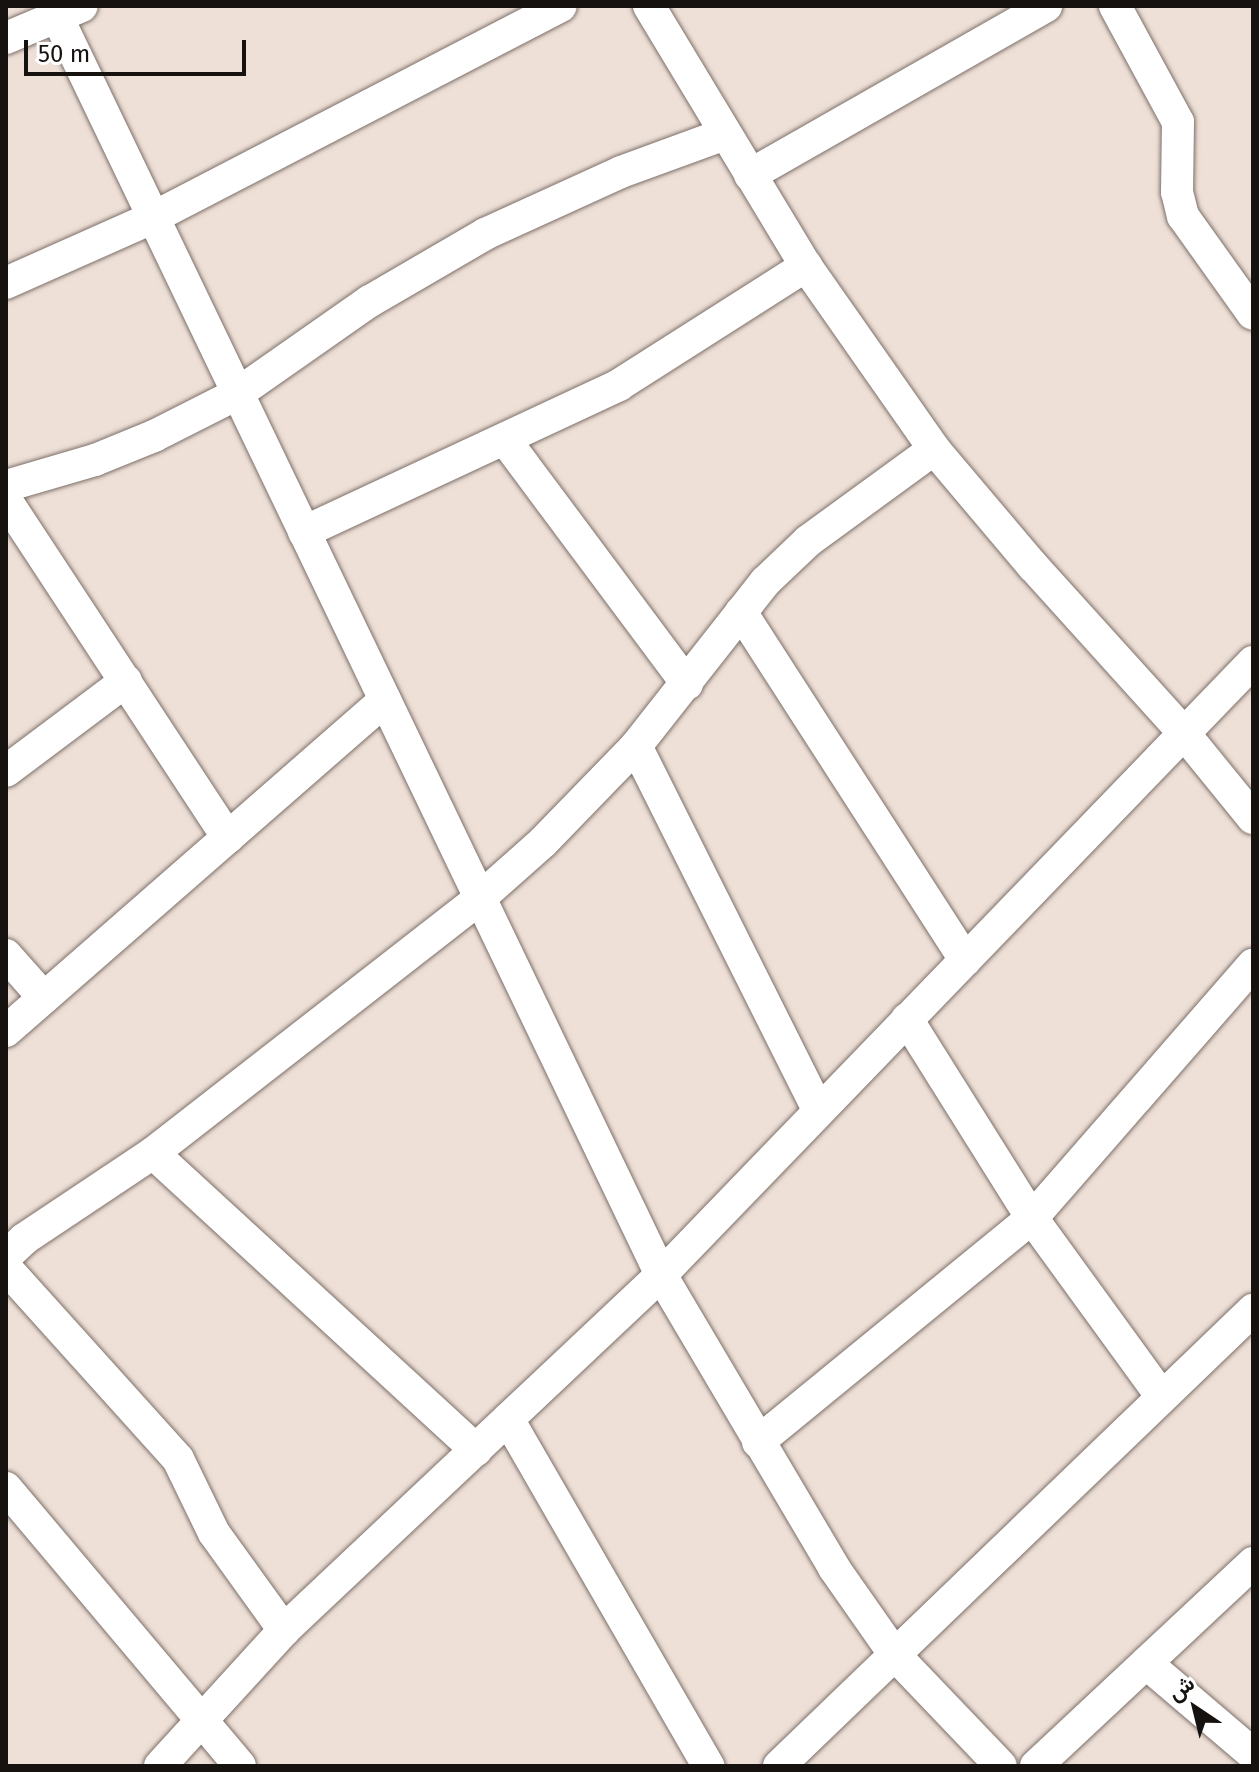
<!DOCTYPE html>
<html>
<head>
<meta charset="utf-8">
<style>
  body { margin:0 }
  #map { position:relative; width:1259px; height:1772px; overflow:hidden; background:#eee0d7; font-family:"Fira Sans",Vazirmatn,sans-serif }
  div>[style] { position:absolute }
  .roads { filter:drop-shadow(0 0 2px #7d7069) drop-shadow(0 0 2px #7d7069) }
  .minor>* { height:32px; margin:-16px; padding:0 16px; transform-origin:16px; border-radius:16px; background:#fff }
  span { translate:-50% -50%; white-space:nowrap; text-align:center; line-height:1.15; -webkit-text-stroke:7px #fff; paint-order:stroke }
  .frame { position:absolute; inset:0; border:8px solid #16120f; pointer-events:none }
  .north { position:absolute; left:1155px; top:1668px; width:80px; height:80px; -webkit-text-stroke:6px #fff; paint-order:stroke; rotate:325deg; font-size:22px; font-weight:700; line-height:32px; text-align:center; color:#16120f }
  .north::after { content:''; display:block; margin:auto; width:28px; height:36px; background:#16120f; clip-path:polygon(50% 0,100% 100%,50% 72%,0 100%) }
  .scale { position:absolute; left:24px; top:40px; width:222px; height:36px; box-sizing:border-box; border:4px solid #16120f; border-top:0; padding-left:10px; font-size:24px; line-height:28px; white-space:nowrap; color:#16120f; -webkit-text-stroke:6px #fff; paint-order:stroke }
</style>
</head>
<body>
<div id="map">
  <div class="roads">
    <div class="minor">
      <i style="left:52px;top:6px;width:1408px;rotate:64.36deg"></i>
      <i style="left:661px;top:1275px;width:340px;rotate:59.4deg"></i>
      <i style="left:834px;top:1568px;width:106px;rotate:55deg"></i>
      <i style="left:895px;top:1655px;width:153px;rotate:46.3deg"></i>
      <i style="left:649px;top:6px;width:304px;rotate:58.9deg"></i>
      <i style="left:806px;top:266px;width:223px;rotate:55deg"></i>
      <i style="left:934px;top:449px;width:153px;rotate:49.8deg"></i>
      <i style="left:1033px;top:566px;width:224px;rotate:47.9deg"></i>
      <i style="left:1183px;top:732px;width:111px;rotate:50.9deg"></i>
      <i style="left:1115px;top:6px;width:132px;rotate:61.5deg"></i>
      <i style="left:1178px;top:122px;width:70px;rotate:90.8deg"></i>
      <i style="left:1177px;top:192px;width:25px;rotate:76deg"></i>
      <i style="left:1183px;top:216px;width:120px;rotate:54.5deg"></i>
      <i style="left:6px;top:38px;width:82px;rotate:-22.8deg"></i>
      <i style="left:750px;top:175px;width:341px;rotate:-29.7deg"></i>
      <i style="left:6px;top:283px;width:162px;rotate:-24deg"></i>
      <i style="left:154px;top:217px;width:458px;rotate:-27.4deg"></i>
      <i style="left:506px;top:441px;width:303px;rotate:53.3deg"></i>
      <i style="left:6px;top:486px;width:93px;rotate:-16.3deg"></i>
      <i style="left:95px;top:460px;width:64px;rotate:-22.1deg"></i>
      <i style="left:154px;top:436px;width:93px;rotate:-26.8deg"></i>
      <i style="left:237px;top:394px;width:162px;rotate:-35deg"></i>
      <i style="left:370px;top:301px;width:133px;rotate:-30.2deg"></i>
      <i style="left:485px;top:234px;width:149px;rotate:-24.5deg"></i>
      <i style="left:621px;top:172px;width:111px;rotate:-20.1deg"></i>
      <i style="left:6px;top:500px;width:404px;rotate:56.7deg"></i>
      <i style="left:304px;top:532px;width:348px;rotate:-25deg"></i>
      <i style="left:619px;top:385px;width:222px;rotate:-32.5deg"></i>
      <i style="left:741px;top:612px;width:414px;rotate:57.2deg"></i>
      <i style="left:636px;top:746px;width:408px;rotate:63.4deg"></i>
      <i style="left:6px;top:771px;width:150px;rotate:-36.9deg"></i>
      <i style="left:6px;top:955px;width:57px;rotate:48.5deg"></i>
      <i style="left:907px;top:1019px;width:235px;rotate:57.9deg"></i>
      <i style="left:1032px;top:1218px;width:221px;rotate:54deg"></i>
      <i style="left:6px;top:1031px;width:503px;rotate:-41.13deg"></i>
      <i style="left:153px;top:1153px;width:439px;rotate:42.6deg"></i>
      <i style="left:6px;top:1256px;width:25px;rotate:-43deg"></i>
      <i style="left:24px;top:1239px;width:155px;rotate:-33.7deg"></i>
      <i style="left:153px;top:1153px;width:415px;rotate:-37.9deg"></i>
      <i style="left:480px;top:898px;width:84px;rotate:-41.6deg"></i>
      <i style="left:543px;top:842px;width:134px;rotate:-45.9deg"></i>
      <i style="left:636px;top:746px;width:209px;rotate:-51.8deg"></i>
      <i style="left:765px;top:582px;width:59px;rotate:-43.6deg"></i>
      <i style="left:808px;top:541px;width:156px;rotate:-36.1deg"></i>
      <i style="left:6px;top:1268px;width:257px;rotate:48deg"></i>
      <i style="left:178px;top:1459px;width:82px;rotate:64.1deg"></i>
      <i style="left:214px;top:1533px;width:120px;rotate:54.2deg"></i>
      <i style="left:508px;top:1419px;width:401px;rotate:60deg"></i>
      <i style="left:758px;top:1442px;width:354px;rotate:-39.3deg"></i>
      <i style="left:1032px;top:1218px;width:336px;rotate:-48.9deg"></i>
      <i style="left:6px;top:1488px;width:363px;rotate:49.9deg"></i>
      <i style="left:1146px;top:1663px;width:140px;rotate:40.4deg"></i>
      <i style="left:160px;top:1766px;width:184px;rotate:-47.6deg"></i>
      <i style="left:284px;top:1630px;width:518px;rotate:-43.28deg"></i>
      <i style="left:661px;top:1275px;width:852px;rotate:-46deg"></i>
      <i style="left:779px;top:1766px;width:658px;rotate:-43.89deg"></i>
      <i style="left:1036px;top:1766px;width:297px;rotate:-43.1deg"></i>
    </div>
  </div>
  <div class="frame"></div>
  <div class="north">ش</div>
  <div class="scale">50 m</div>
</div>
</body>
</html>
